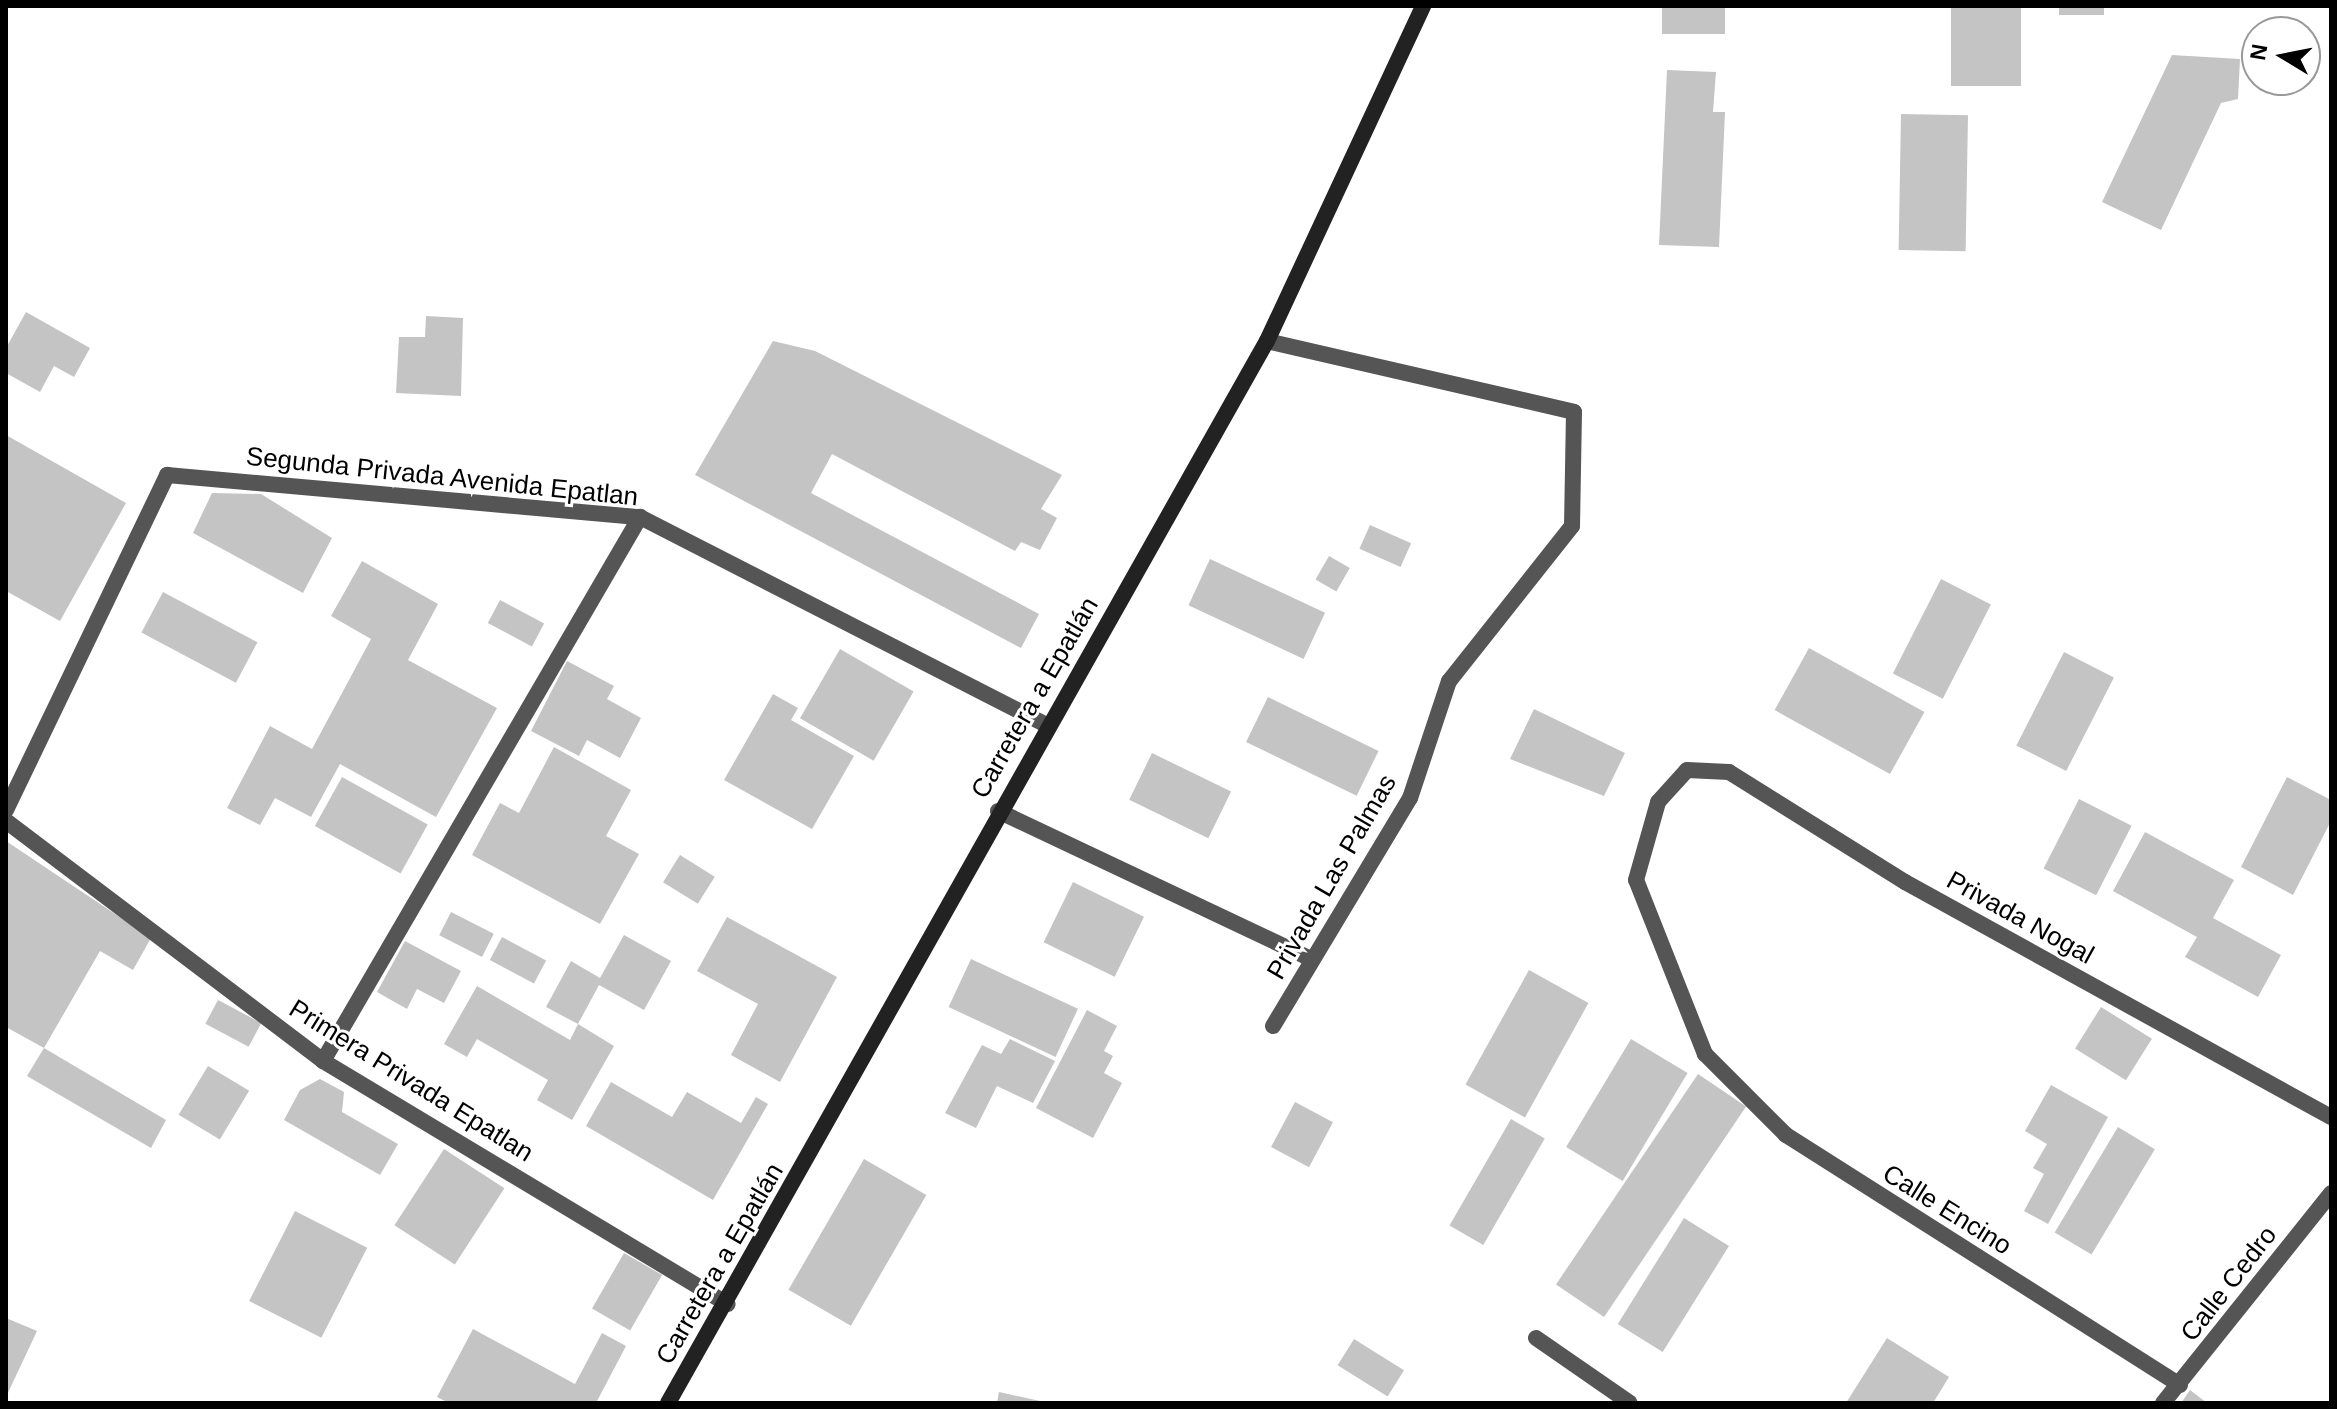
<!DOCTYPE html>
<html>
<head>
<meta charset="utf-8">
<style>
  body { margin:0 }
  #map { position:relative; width:2337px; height:1409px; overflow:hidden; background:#fff; font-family:Helvetica,sans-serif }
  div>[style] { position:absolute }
  .building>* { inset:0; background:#c4c4c4; transform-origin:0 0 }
  .minor>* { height:16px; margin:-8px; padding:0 8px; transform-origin:8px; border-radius:8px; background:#555 }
  .secondary>* { height:16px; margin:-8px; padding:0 8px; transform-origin:8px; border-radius:8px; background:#222 }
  span { translate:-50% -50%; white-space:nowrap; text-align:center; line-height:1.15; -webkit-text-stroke:6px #fff; paint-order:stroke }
  .street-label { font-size:26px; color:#000 }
  .frame { position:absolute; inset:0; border:8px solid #000; pointer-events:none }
  .north { position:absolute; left:2241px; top:16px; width:80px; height:80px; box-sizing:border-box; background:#fff; border:2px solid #999; border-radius:50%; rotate:280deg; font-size:22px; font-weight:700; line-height:32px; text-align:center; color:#000 }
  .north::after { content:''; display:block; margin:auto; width:28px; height:36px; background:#000; clip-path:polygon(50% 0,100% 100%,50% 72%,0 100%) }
</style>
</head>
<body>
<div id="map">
  <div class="building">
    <i style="left:1662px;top:6px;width:63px;height:28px"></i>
    <i style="left:1951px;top:6px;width:70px;height:80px"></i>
    <i style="left:2059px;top:6px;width:45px;height:9px"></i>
    <i style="clip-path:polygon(2172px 55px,2240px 59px,2238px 99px,2221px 103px,2161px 230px,2102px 202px)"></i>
    <i style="clip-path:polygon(1667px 70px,1716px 72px,1713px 112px,1725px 112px,1719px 247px,1659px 245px)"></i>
    <i style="left:1901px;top:114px;width:67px;height:136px;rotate:1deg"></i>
    <i style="clip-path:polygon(26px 312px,90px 348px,74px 377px,54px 366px,40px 392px,6px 373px,6px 348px)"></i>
    <i style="clip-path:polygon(426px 316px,463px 318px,461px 396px,396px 393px,399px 337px,425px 337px)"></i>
    <i style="clip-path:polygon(773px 341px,815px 351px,1062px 475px,1041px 509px,1057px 518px,1040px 550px,1021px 542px,1015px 551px,832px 454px,811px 493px,1039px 614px,1021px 648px,695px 475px)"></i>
    <i style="clip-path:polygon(6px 435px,126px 503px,60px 621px,6px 591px)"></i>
    <i style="clip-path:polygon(212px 493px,261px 494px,332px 538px,303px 593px,193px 533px)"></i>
    <i style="left:1370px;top:525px;width:45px;height:26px;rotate:24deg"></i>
    <i style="left:1329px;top:556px;width:24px;height:27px;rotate:30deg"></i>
    <i style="left:1210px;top:559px;width:127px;height:51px;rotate:25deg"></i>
    <i style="clip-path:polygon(362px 561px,438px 604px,408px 660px,497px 708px,436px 817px,340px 764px,311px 817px,275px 798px,260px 825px,227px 808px,270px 726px,312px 749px,371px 639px,331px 616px)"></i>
    <i style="left:1941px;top:579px;width:56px;height:106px;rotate:27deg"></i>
    <i style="left:163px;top:592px;width:107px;height:46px;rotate:28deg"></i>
    <i style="left:500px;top:600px;width:50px;height:26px;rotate:28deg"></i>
    <i style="left:1809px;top:648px;width:132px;height:71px;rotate:29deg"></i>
    <i style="left:840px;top:649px;width:85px;height:80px;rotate:30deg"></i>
    <i style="left:2064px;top:652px;width:56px;height:105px;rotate:27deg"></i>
    <i style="clip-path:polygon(567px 661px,614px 686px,607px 699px,641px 718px,620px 758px,587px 740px,579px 756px,531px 731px)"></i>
    <i style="clip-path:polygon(773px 694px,798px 708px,791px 720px,854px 756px,812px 829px,724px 780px)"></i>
    <i style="left:1268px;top:697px;width:123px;height:50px;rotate:26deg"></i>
    <i style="clip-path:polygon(1534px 709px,1625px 753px,1604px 796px,1510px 759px)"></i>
    <i style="clip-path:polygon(554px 747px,631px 790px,606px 836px,639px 854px,600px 924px,472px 855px,500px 803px,519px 813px)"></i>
    <i style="left:1152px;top:753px;width:88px;height:52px;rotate:26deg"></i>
    <i style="left:342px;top:777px;width:98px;height:56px;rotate:29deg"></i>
    <i style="clip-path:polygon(2287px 777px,2331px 800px,2331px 821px,2293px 895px,2241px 867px)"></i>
    <i style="left:2079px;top:799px;width:59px;height:78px;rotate:27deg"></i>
    <i style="clip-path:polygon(2145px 832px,2234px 880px,2213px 918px,2281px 955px,2258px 997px,2185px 957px,2197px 937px,2113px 891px)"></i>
    <i style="clip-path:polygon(6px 841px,151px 938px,133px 970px,100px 951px,44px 1048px,166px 1120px,151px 1148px,27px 1076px,44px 1048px,6px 1027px)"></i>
    <i style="left:680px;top:855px;width:41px;height:32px;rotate:32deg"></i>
    <i style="left:1073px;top:882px;width:79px;height:67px;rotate:26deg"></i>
    <i style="left:451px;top:912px;width:48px;height:26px;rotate:27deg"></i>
    <i style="clip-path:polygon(727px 917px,837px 977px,780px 1082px,731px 1055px,758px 1004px,697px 971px)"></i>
    <i style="clip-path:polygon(624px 935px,671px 961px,644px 1010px,599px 985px,578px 1024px,546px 1007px,571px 961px,600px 978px)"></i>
    <i style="left:502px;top:937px;width:50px;height:26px;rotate:28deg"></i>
    <i style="clip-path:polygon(405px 941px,461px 971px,444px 1003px,417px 989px,407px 1009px,377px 992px)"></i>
    <i style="left:971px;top:959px;width:118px;height:53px;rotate:25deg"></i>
    <i style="left:1529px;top:970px;width:68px;height:131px;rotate:29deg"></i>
    <i style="clip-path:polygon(477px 986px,570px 1040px,578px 1024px,614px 1046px,572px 1120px,537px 1100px,548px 1080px,477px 1039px,467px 1057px,444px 1044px)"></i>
    <i style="left:218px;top:1000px;width:49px;height:27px;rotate:28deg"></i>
    <i style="left:2101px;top:1007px;width:60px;height:49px;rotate:32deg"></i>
    <i style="clip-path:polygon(1087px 1010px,1117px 1026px,1104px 1051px,1113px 1056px,1104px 1073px,1122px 1083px,1093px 1138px,1036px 1108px)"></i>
    <i style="clip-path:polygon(1010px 1039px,1055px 1061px,1033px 1103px,997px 1086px,976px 1128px,945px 1113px,982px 1045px,1001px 1054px)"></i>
    <i style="left:1631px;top:1039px;width:66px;height:126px;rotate:31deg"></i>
    <i style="left:208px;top:1066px;width:48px;height:57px;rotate:31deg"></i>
    <i style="left:1698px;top:1074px;width:58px;height:254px;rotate:34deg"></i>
    <i style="clip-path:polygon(320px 1079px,344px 1092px,342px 1112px,398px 1144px,380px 1175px,284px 1120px,300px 1090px)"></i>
    <i style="clip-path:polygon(611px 1082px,672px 1117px,687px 1092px,741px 1123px,756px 1097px,768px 1104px,713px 1200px,586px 1126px)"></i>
    <i style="clip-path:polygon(2051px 1085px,2108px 1117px,2048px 1224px,2024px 1211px,2044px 1174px,2033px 1168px,2047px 1144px,2025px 1131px)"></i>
    <i style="left:1295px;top:1102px;width:43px;height:51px;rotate:28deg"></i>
    <i style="left:1511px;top:1119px;width:39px;height:123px;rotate:30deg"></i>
    <i style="left:2118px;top:1127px;width:43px;height:123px;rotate:31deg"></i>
    <i style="left:444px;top:1149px;width:72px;height:91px;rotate:33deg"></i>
    <i style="left:864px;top:1159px;width:72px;height:151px;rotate:30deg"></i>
    <i style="left:295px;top:1211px;width:81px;height:101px;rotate:27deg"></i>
    <i style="left:1684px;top:1218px;width:53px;height:125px;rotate:32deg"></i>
    <i style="left:624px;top:1253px;width:44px;height:64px;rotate:30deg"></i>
    <i style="clip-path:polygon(6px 1318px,37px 1331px,6px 1397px)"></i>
    <i style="clip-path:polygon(473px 1329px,575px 1384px,602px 1333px,626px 1346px,596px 1403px,449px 1403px,437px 1397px)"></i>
    <i style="clip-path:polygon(1887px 1338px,1949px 1377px,1933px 1403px,1846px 1403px)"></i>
    <i style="left:1354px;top:1339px;width:59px;height:31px;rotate:32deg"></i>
    <i style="clip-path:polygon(2190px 1390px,2207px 1403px,2181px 1403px)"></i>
    <i style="clip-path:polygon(999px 1392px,1045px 1402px,1045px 1403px,997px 1403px)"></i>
  </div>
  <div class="minor">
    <i style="left:1267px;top:341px;width:315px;rotate:13deg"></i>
    <i style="left:1574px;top:412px;width:114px;rotate:91deg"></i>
    <i style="left:1572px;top:526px;width:198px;rotate:128.4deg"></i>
    <i style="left:1449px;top:681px;width:123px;rotate:108.4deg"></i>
    <i style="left:1410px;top:798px;width:266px;rotate:121deg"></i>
    <i style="left:6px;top:810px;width:372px;rotate:-64.3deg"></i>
    <i style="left:167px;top:475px;width:475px;rotate:5.1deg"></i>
    <i style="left:640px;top:517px;width:457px;rotate:27.1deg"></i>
    <i style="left:998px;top:811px;width:346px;rotate:25.3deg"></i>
    <i style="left:6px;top:821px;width:398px;rotate:37.1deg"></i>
    <i style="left:323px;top:1061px;width:472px;rotate:31deg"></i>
    <i style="left:323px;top:1061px;width:630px;rotate:-59.77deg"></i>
    <i style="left:1536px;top:1338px;width:114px;rotate:34.7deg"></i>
    <i style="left:2180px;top:1385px;width:467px;rotate:-147.6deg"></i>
    <i style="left:1786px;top:1135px;width:115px;rotate:-135deg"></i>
    <i style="left:1705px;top:1054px;width:187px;rotate:-111.6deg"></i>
    <i style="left:1636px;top:880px;width:81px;rotate:-74.2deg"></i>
    <i style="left:1658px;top:802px;width:43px;rotate:-47.8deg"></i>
    <i style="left:1687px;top:770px;width:42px;rotate:2.7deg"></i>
    <i style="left:1729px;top:772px;width:208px;rotate:32deg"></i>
    <i style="left:1905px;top:882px;width:487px;rotate:28.9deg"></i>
    <i style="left:2163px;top:1403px;width:269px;rotate:-51.3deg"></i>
  </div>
  <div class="secondary">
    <i style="left:668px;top:1403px;width:1219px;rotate:-60.58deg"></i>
    <i style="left:1267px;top:341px;width:370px;rotate:-65deg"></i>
  </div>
  <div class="street-label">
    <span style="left:442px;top:477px;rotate:6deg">Segunda Privada Avenida Epatlan</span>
    <span style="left:1035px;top:698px;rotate:-60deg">Carretera a Epatlán</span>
    <span style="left:1332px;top:877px;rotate:-60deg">Privada Las Palmas</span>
    <span style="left:2020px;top:918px;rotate:29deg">Privada Nogal</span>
    <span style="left:411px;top:1081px;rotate:32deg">Primera Privada Epatlan</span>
    <span style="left:1947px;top:1210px;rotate:32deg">Calle Encino</span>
    <span style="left:720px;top:1264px;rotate:-60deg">Carretera a Epatlán</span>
    <span style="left:2229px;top:1284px;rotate:-52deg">Calle Cedro</span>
  </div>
  <div class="frame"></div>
  <div class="north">N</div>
</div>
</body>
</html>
